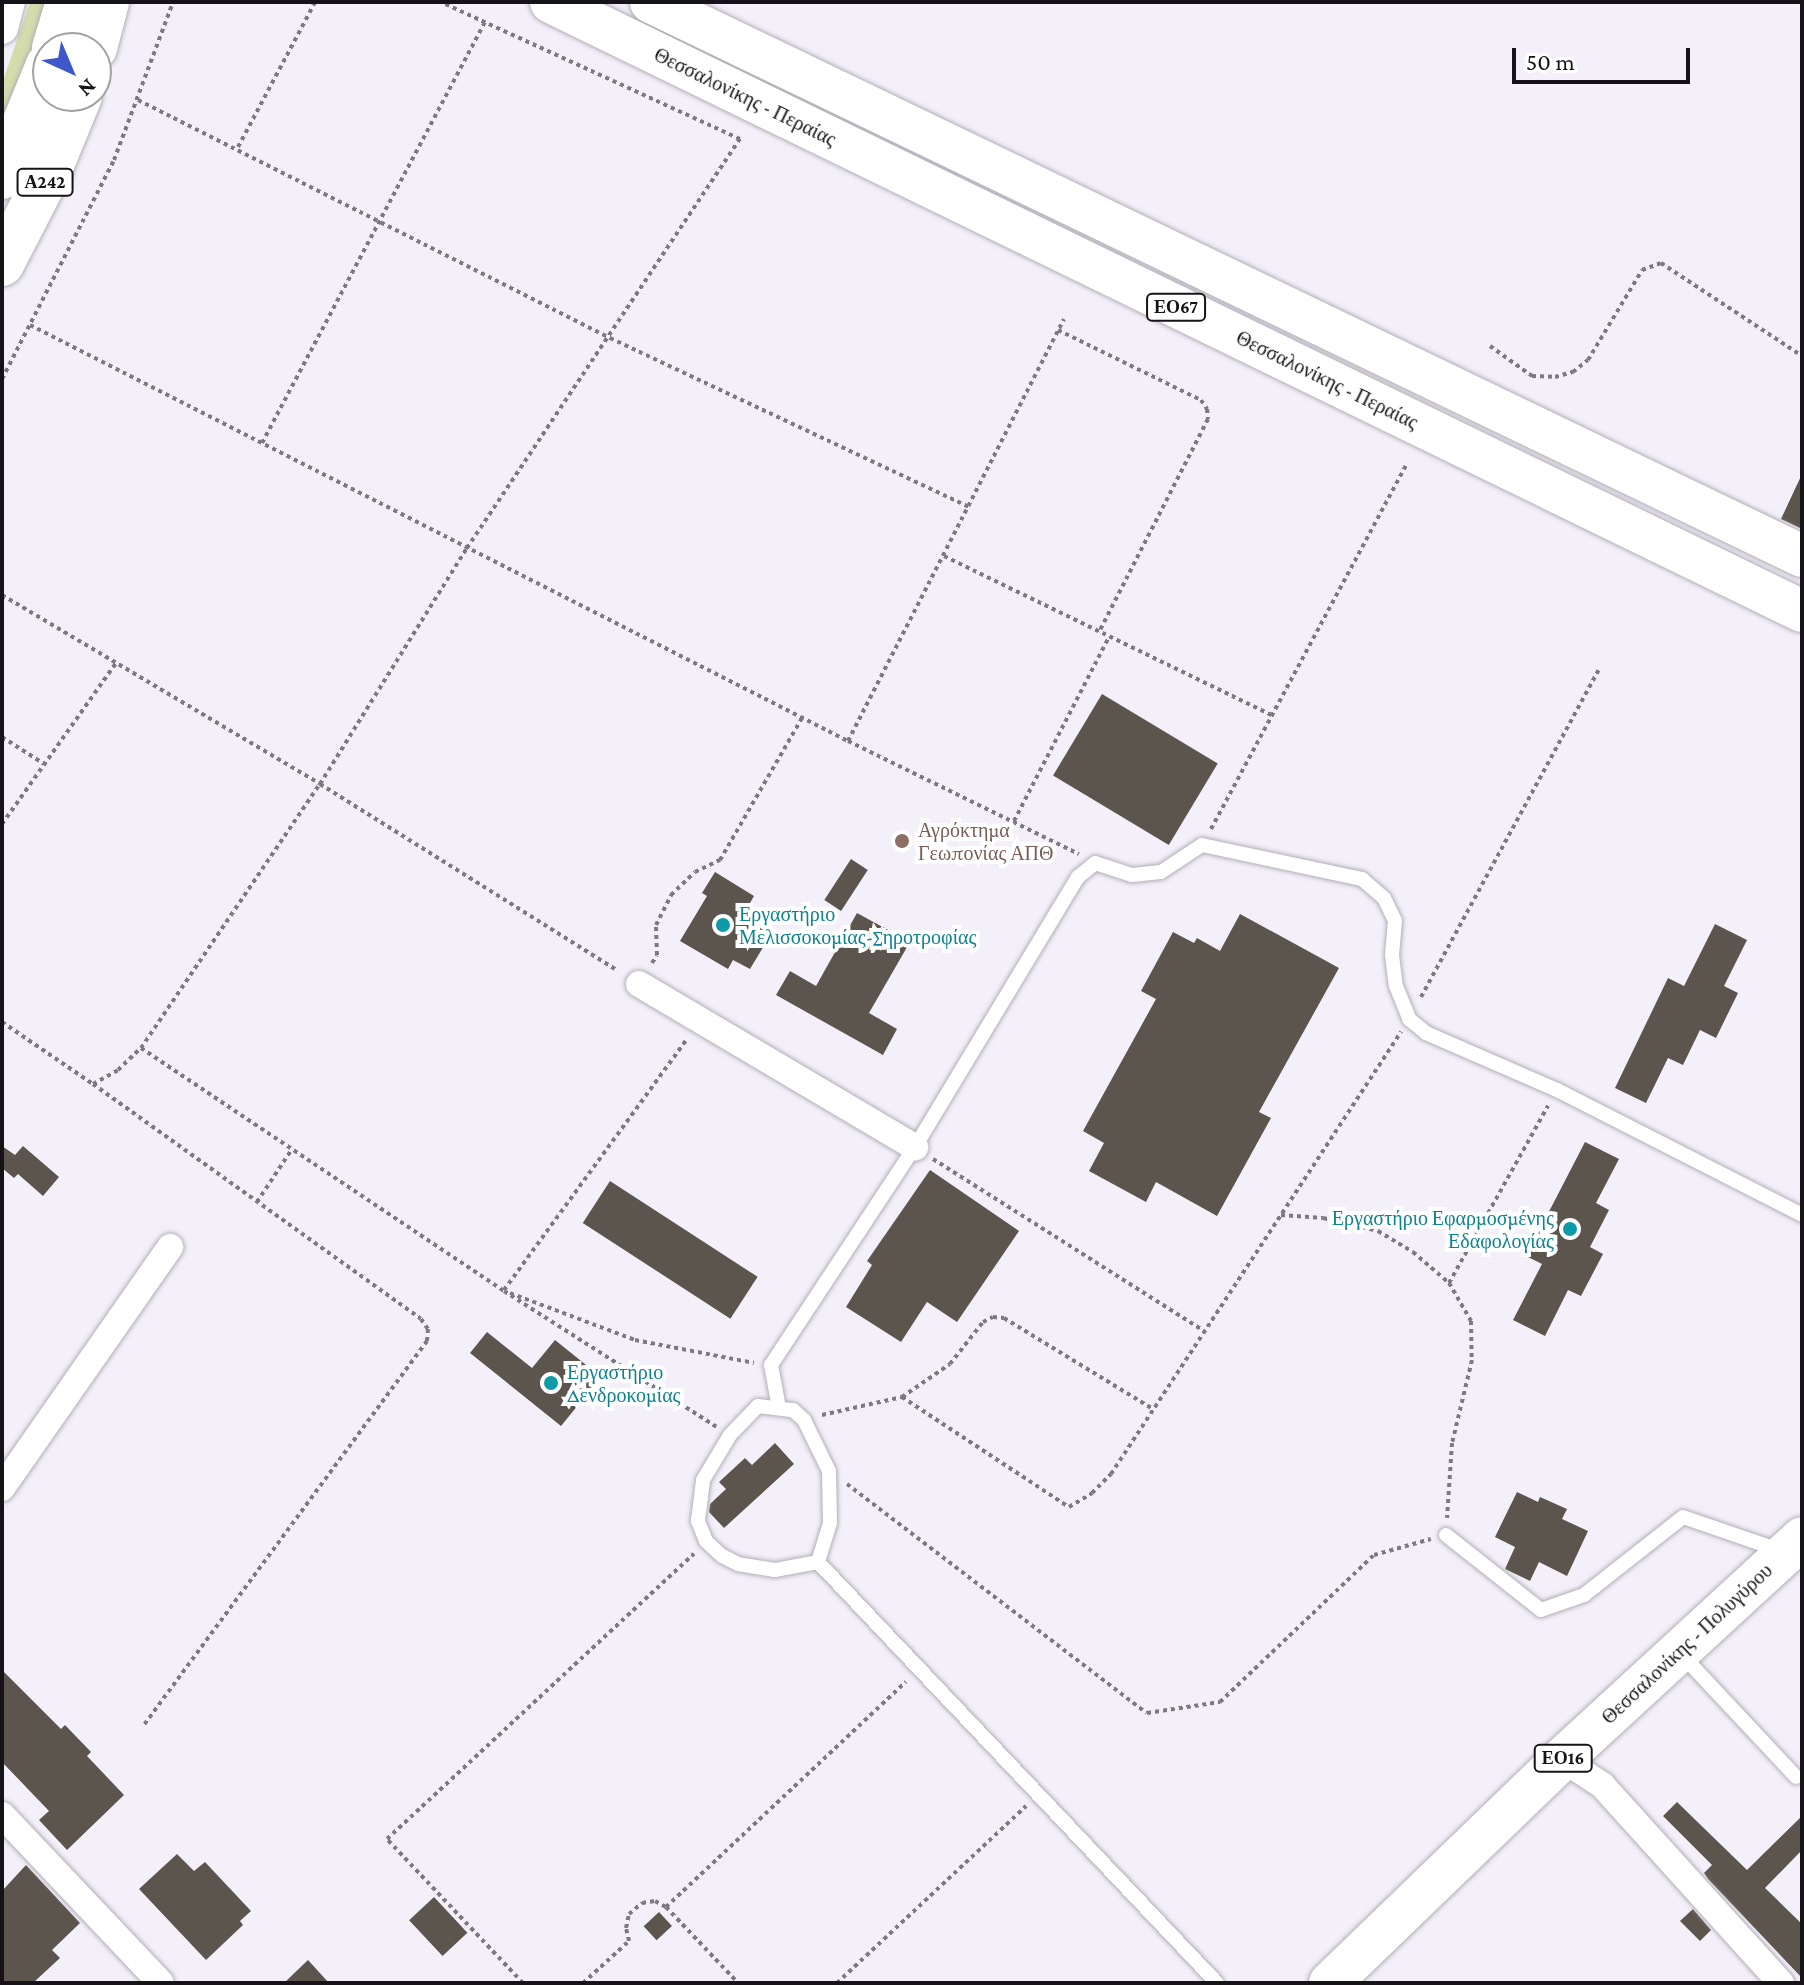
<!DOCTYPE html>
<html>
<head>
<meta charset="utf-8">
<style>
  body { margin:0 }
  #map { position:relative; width:1804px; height:1985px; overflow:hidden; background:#f4f0fa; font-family:"Crimson Pro",serif }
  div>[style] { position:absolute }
  .green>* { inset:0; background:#d4dcab }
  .building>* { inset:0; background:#5c554e; transform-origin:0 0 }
  .path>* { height:4px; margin-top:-2px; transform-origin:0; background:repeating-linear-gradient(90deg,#7c7980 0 4px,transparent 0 8px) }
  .roads { filter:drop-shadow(0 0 2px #b2aeb8) drop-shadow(0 0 2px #b2aeb8) }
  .service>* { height:14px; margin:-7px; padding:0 7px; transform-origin:7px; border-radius:7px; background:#fff }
  .minor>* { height:26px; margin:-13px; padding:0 13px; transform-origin:13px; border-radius:13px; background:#fff }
  .tertiary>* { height:32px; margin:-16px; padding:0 16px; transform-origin:16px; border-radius:16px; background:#fff }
  .primary>* { height:42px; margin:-21px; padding:0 21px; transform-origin:21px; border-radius:21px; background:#fff }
  .trunk>* { height:44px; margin:-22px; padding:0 22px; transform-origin:22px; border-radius:22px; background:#fff }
  .dots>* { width:22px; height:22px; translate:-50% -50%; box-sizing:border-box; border:4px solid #fff; border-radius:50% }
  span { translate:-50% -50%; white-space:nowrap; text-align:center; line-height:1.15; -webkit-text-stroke:8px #fff; paint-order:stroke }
  .shield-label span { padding:2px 6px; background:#fff; border:2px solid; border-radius:6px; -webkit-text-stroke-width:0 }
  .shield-label { font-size:18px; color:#151317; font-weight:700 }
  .street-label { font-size:20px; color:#151317 }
  .education-label { font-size:20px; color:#785e54 }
  .left { translate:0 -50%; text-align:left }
  .culture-label { font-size:20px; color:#0d838f }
  .right { translate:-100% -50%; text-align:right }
  .frame { position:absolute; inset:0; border:4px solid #151317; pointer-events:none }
  .north { position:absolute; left:32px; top:32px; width:80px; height:80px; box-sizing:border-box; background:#fff; border:2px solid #a1a1a2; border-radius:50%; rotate:136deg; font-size:22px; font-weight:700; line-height:32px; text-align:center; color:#151317 }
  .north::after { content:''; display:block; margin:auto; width:28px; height:36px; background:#3e58cb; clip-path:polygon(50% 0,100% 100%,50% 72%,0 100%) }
  .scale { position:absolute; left:1512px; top:48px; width:178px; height:36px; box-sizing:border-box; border:4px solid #151317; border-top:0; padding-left:10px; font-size:24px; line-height:28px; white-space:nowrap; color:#151317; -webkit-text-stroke:6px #fff; paint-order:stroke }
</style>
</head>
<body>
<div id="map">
  <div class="green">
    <i style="clip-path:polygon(30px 2px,45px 2px,29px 64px,2px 129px,2px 84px)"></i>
  </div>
  <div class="building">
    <i style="clip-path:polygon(1802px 474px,1802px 529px,1781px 519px)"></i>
    <i style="left:1102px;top:694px;width:135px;height:95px;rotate:31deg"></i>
    <i style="left:851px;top:859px;width:20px;height:49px;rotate:33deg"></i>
    <i style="clip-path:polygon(715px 872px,754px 896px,742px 917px,771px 934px,750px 969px,733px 960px,728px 969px,680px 941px,707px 896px,702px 893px)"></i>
    <i style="clip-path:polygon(857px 913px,910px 942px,869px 1013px,897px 1029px,883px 1055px,776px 995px,790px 971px,816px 986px)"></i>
    <i style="clip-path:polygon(1240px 914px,1339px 968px,1259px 1112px,1271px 1118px,1217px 1216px,1156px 1182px,1146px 1202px,1089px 1171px,1104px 1143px,1083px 1131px,1156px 999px,1141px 991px,1173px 932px,1194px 943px,1197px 938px,1220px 951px)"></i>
    <i style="clip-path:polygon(1715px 924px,1747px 940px,1724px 986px,1738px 993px,1716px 1038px,1700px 1030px,1683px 1065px,1668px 1058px,1646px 1103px,1615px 1088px,1668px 978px,1684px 986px)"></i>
    <i style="clip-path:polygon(1585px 1142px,1619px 1159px,1596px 1203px,1609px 1210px,1590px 1247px,1603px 1254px,1581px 1296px,1568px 1290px,1545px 1336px,1513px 1320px,1542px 1264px,1526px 1256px)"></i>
    <i style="clip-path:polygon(2px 1146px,15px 1155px,23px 1146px,59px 1177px,43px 1196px,18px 1174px,14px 1178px,2px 1168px)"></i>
    <i style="clip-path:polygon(930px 1170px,1019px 1231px,957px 1322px,927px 1302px,901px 1342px,846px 1307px,872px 1265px,867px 1261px)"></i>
    <i style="left:610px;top:1181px;width:176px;height:50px;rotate:33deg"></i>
    <i style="clip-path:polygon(487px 1332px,532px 1368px,555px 1340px,601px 1377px,561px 1426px,470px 1353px)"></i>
    <i style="clip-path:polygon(775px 1443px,794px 1464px,724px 1528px,709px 1512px,710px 1504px,726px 1489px,719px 1482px,745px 1458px,752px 1465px)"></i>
    <i style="clip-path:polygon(1517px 1492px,1538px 1502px,1540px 1497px,1567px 1509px,1562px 1519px,1588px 1531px,1567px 1576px,1539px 1562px,1530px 1581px,1505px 1569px,1515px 1547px,1495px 1537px)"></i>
    <i style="clip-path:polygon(2px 1670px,61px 1729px,65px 1725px,91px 1752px,87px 1756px,124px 1795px,67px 1850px,39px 1820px,49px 1811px,2px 1762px)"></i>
    <i style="clip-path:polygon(1677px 1802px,1747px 1870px,1802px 1816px,1802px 1850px,1765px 1888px,1802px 1924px,1802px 1978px,1708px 1879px,1704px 1873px,1712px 1865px,1663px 1816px)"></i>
    <i style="clip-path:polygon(177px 1854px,194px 1871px,205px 1862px,251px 1911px,240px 1921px,243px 1925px,206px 1960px,139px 1889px)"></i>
    <i style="clip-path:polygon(26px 1865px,80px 1923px,52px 1950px,60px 1958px,33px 1983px,2px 1983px,2px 1891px)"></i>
    <i style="left:434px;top:1897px;width:49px;height:34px;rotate:47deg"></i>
    <i style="clip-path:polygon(1693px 1909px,1711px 1930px,1700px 1941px,1680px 1921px)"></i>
    <i style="left:659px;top:1912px;width:19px;height:21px;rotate:47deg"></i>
    <i style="clip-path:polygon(308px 1960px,329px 1983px,284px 1983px)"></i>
  </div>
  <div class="path">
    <i style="left:138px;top:100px;width:529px;rotate:26.76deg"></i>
    <i style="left:610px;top:338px;width:397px;rotate:25.2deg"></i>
    <i style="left:238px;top:147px;width:164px;rotate:-62deg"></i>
    <i style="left:30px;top:325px;width:918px;rotate:26.96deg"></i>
    <i style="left:848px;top:741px;width:257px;rotate:26.1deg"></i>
    <i style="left:1058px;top:330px;width:159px;rotate:26.1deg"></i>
    <i style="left:1201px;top:400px;width:11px;rotate:56deg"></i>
    <i style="left:1207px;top:409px;width:10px;rotate:84deg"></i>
    <i style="left:1208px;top:419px;width:239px;rotate:117.1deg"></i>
    <i style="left:1490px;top:346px;width:52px;rotate:35.5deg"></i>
    <i style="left:1532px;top:376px;width:23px;rotate:2deg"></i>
    <i style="left:1555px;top:377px;width:19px;rotate:-16deg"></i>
    <i style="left:1573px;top:372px;width:19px;rotate:-39deg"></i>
    <i style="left:1588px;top:360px;width:105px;rotate:-59deg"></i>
    <i style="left:1642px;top:270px;width:20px;rotate:-20deg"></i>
    <i style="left:1661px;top:263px;width:169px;rotate:33.4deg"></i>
    <i style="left:2px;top:379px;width:246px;rotate:-62.9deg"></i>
    <i style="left:114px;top:160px;width:169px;rotate:-69.5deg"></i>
    <i style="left:262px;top:443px;width:476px;rotate:-62.1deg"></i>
    <i style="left:944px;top:556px;width:365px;rotate:25.9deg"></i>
    <i style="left:2px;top:595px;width:370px;rotate:30.7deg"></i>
    <i style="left:320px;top:784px;width:352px;rotate:32.1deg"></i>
    <i style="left:2px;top:737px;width:50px;rotate:32.7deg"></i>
    <i style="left:848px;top:741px;width:474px;rotate:-62.9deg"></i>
    <i style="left:1014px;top:821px;width:207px;rotate:-62.7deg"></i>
    <i style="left:2px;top:824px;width:197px;rotate:-54.7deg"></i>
    <i style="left:1211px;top:829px;width:412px;rotate:-61.8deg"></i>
    <i style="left:652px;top:963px;width:9px;rotate:-58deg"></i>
    <i style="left:657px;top:955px;width:30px;rotate:-92deg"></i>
    <i style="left:656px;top:925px;width:34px;rotate:-63deg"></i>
    <i style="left:671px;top:895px;width:33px;rotate:-44deg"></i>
    <i style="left:695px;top:872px;width:28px;rotate:-26deg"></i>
    <i style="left:720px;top:860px;width:164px;rotate:-60deg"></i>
    <i style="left:1421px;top:997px;width:373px;rotate:-61.5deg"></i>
    <i style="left:2px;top:1022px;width:110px;rotate:34.3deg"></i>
    <i style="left:93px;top:1084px;width:29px;rotate:-29deg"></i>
    <i style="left:118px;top:1070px;width:32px;rotate:-44deg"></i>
    <i style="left:141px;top:1048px;width:319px;rotate:-55.9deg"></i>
    <i style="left:320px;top:784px;width:278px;rotate:-58.1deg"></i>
    <i style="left:467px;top:548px;width:492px;rotate:-56.3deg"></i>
    <i style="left:740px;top:139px;width:329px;rotate:-155.4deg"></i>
    <i style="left:141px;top:1048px;width:437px;rotate:33.8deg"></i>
    <i style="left:504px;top:1291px;width:253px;rotate:32.6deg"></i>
    <i style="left:93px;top:1084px;width:403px;rotate:35.6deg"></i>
    <i style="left:421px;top:1319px;width:12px;rotate:55deg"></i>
    <i style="left:428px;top:1329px;width:12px;rotate:95deg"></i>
    <i style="left:427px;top:1341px;width:477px;rotate:126.4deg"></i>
    <i style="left:933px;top:1159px;width:321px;rotate:32.4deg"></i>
    <i style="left:257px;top:1202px;width:64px;rotate:-56.6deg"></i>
    <i style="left:1281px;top:1215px;width:42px;rotate:4.1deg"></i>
    <i style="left:1323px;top:1218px;width:57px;rotate:13.3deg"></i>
    <i style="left:1378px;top:1231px;width:41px;rotate:31deg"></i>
    <i style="left:1413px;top:1252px;width:48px;rotate:40.7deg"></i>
    <i style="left:1449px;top:1283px;width:44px;rotate:59.9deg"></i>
    <i style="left:1471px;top:1321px;width:39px;rotate:89deg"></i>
    <i style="left:1472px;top:1360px;width:85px;rotate:103.5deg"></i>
    <i style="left:1452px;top:1443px;width:75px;rotate:93.8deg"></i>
    <i style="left:1449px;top:1283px;width:203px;rotate:-60.8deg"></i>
    <i style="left:504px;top:1290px;width:311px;rotate:-53.9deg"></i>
    <i style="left:510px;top:1293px;width:134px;rotate:20.6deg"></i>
    <i style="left:635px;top:1340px;width:121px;rotate:10.9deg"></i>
    <i style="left:902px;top:1397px;width:58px;rotate:-34.5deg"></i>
    <i style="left:950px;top:1364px;width:53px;rotate:-51.8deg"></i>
    <i style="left:983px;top:1322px;width:11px;rotate:-27deg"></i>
    <i style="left:993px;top:1317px;width:11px;rotate:5deg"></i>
    <i style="left:1004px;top:1318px;width:175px;rotate:31.4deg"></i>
    <i style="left:822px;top:1415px;width:82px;rotate:-12.7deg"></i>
    <i style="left:902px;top:1397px;width:200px;rotate:33.4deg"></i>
    <i style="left:1069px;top:1507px;width:27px;rotate:-31deg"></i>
    <i style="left:1092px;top:1493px;width:27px;rotate:-45deg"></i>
    <i style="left:1111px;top:1474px;width:529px;rotate:-56.73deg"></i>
    <i style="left:847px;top:1484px;width:377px;rotate:37.4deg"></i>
    <i style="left:1147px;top:1713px;width:74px;rotate:-8.6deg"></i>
    <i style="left:1220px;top:1702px;width:213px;rotate:-43.7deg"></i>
    <i style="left:1374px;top:1555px;width:59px;rotate:-15.7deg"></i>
    <i style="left:666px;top:1907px;width:105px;rotate:46.5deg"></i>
    <i style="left:523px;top:1983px;width:198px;rotate:-133.4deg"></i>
    <i style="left:387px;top:1839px;width:419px;rotate:-42.9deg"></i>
    <i style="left:583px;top:1983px;width:62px;rotate:-42.4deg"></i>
    <i style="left:629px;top:1941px;width:13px;rotate:-103deg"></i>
    <i style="left:626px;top:1928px;width:14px;rotate:-78deg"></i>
    <i style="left:629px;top:1914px;width:17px;rotate:-40deg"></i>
    <i style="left:642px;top:1903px;width:13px;rotate:-9deg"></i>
    <i style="left:655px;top:1901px;width:13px;rotate:29deg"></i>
    <i style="left:666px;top:1907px;width:329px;rotate:-43.2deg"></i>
    <i style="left:837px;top:1983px;width:259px;rotate:-43.1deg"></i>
  </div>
  <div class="roads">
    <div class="service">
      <i style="left:758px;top:1406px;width:35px;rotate:7deg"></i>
      <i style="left:793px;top:1410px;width:15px;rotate:42deg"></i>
      <i style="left:804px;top:1420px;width:57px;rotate:63.9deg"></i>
      <i style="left:829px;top:1471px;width:52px;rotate:88.9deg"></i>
      <i style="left:830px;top:1523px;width:41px;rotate:107.1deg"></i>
      <i style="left:818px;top:1562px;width:44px;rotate:169.5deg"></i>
      <i style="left:775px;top:1570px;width:37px;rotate:-171deg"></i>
      <i style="left:738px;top:1564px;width:18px;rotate:-153deg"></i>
      <i style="left:722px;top:1556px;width:22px;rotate:-137deg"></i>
      <i style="left:706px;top:1541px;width:22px;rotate:-112deg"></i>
      <i style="left:698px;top:1521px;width:41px;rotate:-83deg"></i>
      <i style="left:703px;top:1480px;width:52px;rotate:-59deg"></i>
      <i style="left:730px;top:1435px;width:40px;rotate:-46deg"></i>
      <i style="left:779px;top:1408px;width:44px;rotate:-100.5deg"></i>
      <i style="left:771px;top:1365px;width:261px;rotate:-56.6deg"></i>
      <i style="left:915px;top:1147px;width:315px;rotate:-58.9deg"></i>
      <i style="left:1078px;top:877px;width:22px;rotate:-39deg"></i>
      <i style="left:1095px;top:863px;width:39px;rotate:18deg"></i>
      <i style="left:1132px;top:875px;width:29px;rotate:-6deg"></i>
      <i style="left:1161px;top:872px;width:49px;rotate:-33.4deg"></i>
      <i style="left:1202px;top:845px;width:164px;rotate:12deg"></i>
      <i style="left:1362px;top:879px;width:29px;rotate:41deg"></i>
      <i style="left:1384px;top:898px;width:25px;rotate:64deg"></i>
      <i style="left:1395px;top:921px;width:34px;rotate:95deg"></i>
      <i style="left:1392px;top:955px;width:31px;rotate:83deg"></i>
      <i style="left:1396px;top:986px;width:35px;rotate:68deg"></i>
      <i style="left:1409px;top:1019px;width:22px;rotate:39deg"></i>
      <i style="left:1426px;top:1033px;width:143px;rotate:23.5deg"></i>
      <i style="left:1557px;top:1090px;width:275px;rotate:27deg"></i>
      <i style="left:1446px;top:1535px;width:121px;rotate:38.3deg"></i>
      <i style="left:1541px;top:1610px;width:46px;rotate:-19.2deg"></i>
      <i style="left:1584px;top:1595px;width:126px;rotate:-38.2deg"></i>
      <i style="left:1683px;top:1517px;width:105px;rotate:19deg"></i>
      <i style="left:818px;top:1562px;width:580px;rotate:46.54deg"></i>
      <i style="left:1682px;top:1655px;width:167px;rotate:46.9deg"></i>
    </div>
    <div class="minor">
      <i style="left:639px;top:984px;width:321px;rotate:30.6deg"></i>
      <i style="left:2px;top:1488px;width:294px;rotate:-55.1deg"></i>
      <i style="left:1562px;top:1759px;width:48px;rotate:33deg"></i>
      <i style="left:1602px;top:1785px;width:267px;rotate:47.9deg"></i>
      <i style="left:2px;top:1815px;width:231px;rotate:46.6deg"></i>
    </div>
    <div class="tertiary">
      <i style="left:2px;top:28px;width:27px;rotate:-75deg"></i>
    </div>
    <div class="primary">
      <i style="left:551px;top:2px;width:1391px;rotate:25.96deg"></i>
      <i style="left:651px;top:2px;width:1277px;rotate:25.7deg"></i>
      <i style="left:1330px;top:1983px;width:322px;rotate:-44deg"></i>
      <i style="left:1562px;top:1759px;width:326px;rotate:-42.6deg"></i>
    </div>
    <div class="trunk">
      <i style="left:54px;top:48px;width:48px;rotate:-73.1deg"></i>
      <i style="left:95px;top:48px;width:48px;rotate:-75.4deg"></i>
      <i style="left:2px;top:177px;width:121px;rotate:-67.7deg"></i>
      <i style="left:2px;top:264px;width:98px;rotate:-62.7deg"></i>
      <i style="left:47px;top:177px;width:87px;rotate:-67.8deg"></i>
    </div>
  </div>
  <div class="dots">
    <i style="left:902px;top:841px;background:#8d6e63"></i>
    <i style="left:723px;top:925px;background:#0f9aa8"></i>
    <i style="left:1570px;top:1229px;background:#0f9aa8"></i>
    <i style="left:551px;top:1383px;background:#0f9aa8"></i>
  </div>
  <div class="shield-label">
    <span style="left:45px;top:182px">Α242</span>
    <span style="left:1176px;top:307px">ΕΟ67</span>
    <span style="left:1563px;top:1758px">ΕΟ16</span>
  </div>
  <div class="street-label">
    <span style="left:745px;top:97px;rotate:26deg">Θεσσαλονίκης - Περαίας</span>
    <span style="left:1327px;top:380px;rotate:26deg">Θεσσαλονίκης - Περαίας</span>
    <span style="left:1687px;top:1644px;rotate:-43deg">Θεσσαλονίκης - Πολυγύρου</span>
  </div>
  <div class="education-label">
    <span class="left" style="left:918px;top:842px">Αγρόκτημα<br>Γεωπονίας ΑΠΘ</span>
  </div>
  <div class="culture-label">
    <span class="left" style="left:739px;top:926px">Εργαστήριο<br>Μελισσοκομίας-Σηροτροφίας</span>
    <span class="right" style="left:1554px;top:1230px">Εργαστήριο Εφαρμοσμένης<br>Εδαφολογίας</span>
    <span class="left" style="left:567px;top:1384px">Εργαστήριο<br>Δενδροκομίας</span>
  </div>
  <div class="frame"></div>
  <div class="north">N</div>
  <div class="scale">50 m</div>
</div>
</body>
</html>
